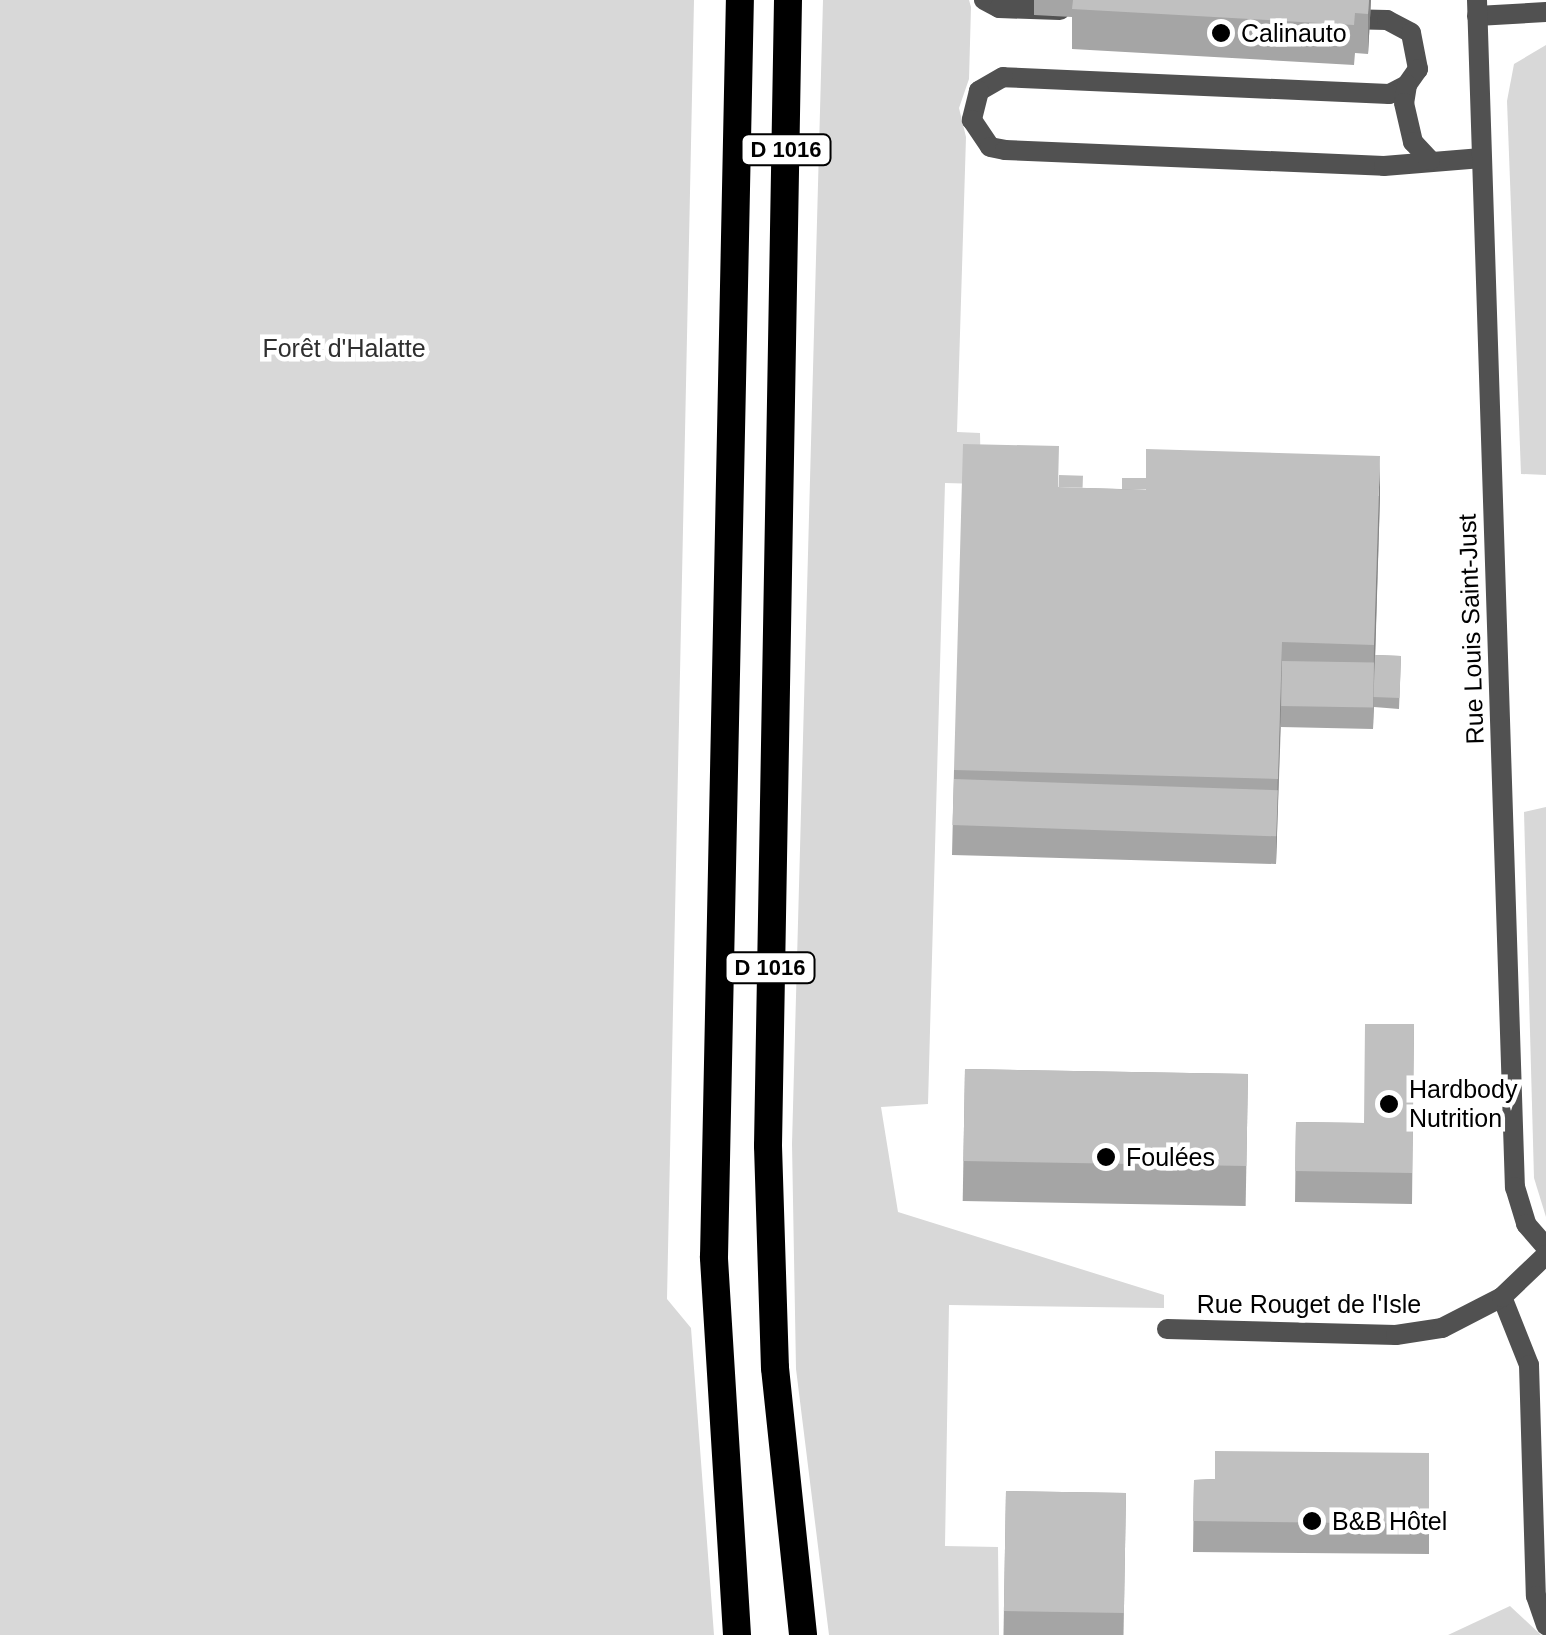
<!DOCTYPE html>
<html>
<head>
<meta charset="utf-8">
<style>
  body { margin:0 }
  #map { position:relative; width:1546px; height:1635px; overflow:hidden; background:#fff; font-family:Helvetica,sans-serif }
  div>[style] { position:absolute }
  .green>* { inset:0; background:#d8d8d8 }
  .service>* { height:20px; margin:-10px; padding:0 10px; transform-origin:10px; border-radius:10px; background:#515151 }
  .minor>* { height:20px; margin:-10px; padding:0 10px; transform-origin:10px; border-radius:10px; background:#515151 }
  .trunk>* { height:28px; margin:-14px; padding:0 14px; transform-origin:14px; border-radius:14px; background:#000 }
  .wall>* { inset:0; background:#a5a5a5; transform-origin:0 0 }
  .shaded-wall>* { inset:0; background:#868686 }
  .building>* { inset:0; background:#c0c0c0; transform-origin:0 0 }
  .dots>* { width:28px; height:28px; translate:-50% -50%; box-sizing:border-box; border:5px solid #fff; border-radius:50% }
  span { translate:-50% -50%; white-space:nowrap; text-align:center; line-height:1.15; -webkit-text-stroke:9px #fff; paint-order:stroke }
  .shield-label span { padding:2px 8px; background:#fff; border:2px solid; border-radius:8px; -webkit-text-stroke-width:0 }
  .shield-label { font-size:22px; color:#000; font-weight:700 }
  .poi-label { font-size:25px; color:#000 }
  .left { translate:0 -50%; text-align:left }
  .park-label { font-size:25px; color:#2f2f2f }
  .street-label { font-size:25px; color:#000 }
</style>
</head>
<body>
<div id="map">
  <div class="green">
    <i style="clip-path:polygon(0 0,694px 0,667px 1299px,691px 1328px,714px 1635px,0 1635px)"></i>
    <i style="clip-path:polygon(823px 0,969px 0,971px 7px,969px 79px,959px 108px,966px 137px,957px 432px,980px 433px,981px 484px,945px 483px,928px 1104px,881px 1107px,898px 1212px,1164px 1295px,1164px 1308px,949px 1305px,945px 1546px,998px 1547px,999px 1635px,829px 1635px,796px 1369px,792px 1144px)"></i>
    <i style="clip-path:polygon(1546px 45px,1546px 475px,1521px 474px,1507px 101px,1514px 64px)"></i>
    <i style="clip-path:polygon(1546px 807px,1546px 1217px,1534px 1178px,1524px 812px)"></i>
    <i style="clip-path:polygon(1510px 1606px,1541px 1635px,1448px 1635px)"></i>
  </div>
  <div class="service">
    <i style="left:984px;top:0;width:17px;rotate:28deg"></i>
    <i style="left:999px;top:8px;width:61px;rotate:1.9deg"></i>
    <i style="left:1477px;top:16px;width:69px;rotate:-3.3deg"></i>
    <i style="left:1344px;top:19px;width:43px;rotate:1.3deg"></i>
    <i style="left:1387px;top:20px;width:27px;rotate:28deg"></i>
    <i style="left:1411px;top:33px;width:37px;rotate:79deg"></i>
    <i style="left:1418px;top:69px;width:19px;rotate:125deg"></i>
    <i style="left:1407px;top:85px;width:20px;rotate:153deg"></i>
    <i style="left:1389px;top:94px;width:386px;rotate:-177.5deg"></i>
    <i style="left:1003px;top:77px;width:28px;rotate:150deg"></i>
    <i style="left:979px;top:91px;width:30px;rotate:104deg"></i>
    <i style="left:972px;top:120px;width:32px;rotate:56deg"></i>
    <i style="left:990px;top:147px;width:15px;rotate:11deg"></i>
    <i style="left:1005px;top:150px;width:379px;rotate:2.4deg"></i>
    <i style="left:1384px;top:166px;width:98px;rotate:-4.7deg"></i>
    <i style="left:1407px;top:85px;width:18px;rotate:99deg"></i>
    <i style="left:1404px;top:103px;width:40px;rotate:77deg"></i>
    <i style="left:1413px;top:142px;width:25px;rotate:47deg"></i>
  </div>
  <div class="minor">
    <i style="left:1477px;top:0;width:1188px;rotate:88.17deg"></i>
    <i style="left:1515px;top:1187px;width:39px;rotate:73deg"></i>
    <i style="left:1526px;top:1224px;width:30px;rotate:49deg"></i>
    <i style="left:1502px;top:1297px;width:73px;rotate:68.3deg"></i>
    <i style="left:1529px;top:1365px;width:231px;rotate:88.3deg"></i>
    <i style="left:1536px;top:1596px;width:31px;rotate:71deg"></i>
    <i style="left:1167px;top:1329px;width:229px;rotate:1.5deg"></i>
    <i style="left:1396px;top:1335px;width:47px;rotate:-8.7deg"></i>
    <i style="left:1442px;top:1328px;width:68px;rotate:-27.3deg"></i>
    <i style="left:1502px;top:1297px;width:61px;rotate:-43.7deg"></i>
  </div>
  <div class="trunk">
    <i style="left:788px;top:0;width:1146px;rotate:91deg"></i>
    <i style="left:768px;top:1146px;width:222px;rotate:88.2deg"></i>
    <i style="left:775px;top:1368px;width:268px;rotate:84deg"></i>
    <i style="left:737px;top:1635px;width:379px;rotate:-93.5deg"></i>
    <i style="left:714px;top:1257px;width:1257px;rotate:-88.82deg"></i>
  </div>
  <div class="wall">
    <i style="clip-path:polygon(1034px 0,1371px 0,1368px 54px,1355px 53px,1354px 65px,1072px 49px,1072px 17px,1034px 15px)"></i>
    <i style="clip-path:polygon(1083px 488px,1380px 496px,1375px 655px,1401px 656px,1399px 709px,1374px 707px,1374px 706px,1373px 729px,1281px 727px,1281px 722px,1276px 864px,952px 855px,954px 770px)"></i>
    <i style="clip-path:polygon(1414px 1024px,1412px 1204px,1295px 1202px,1296px 1122px,1364px 1123px)"></i>
    <i style="left:965px;top:1069px;width:283px;height:132px;rotate:1deg"></i>
    <i style="clip-path:polygon(1429px 1453px,1429px 1554px,1193px 1552px,1194px 1480px,1215px 1479px)"></i>
    <i style="left:1006px;top:1491px;width:120px;height:144px;rotate:1deg"></i>
  </div>
  <div class="shaded-wall">
    <i style="clip-path:polygon(1369px 0,1371px 0,1368px 54px,1368px 14px)"></i>
    <i style="clip-path:polygon(1380px 456px,1380px 496px,1373px 729px,1374px 645px)"></i>
    <i style="clip-path:polygon(1282px 642px,1281px 706px,1276px 864px,1276px 833px)"></i>
  </div>
  <div class="building">
    <i style="clip-path:polygon(1073px 0,1369px 0,1368px 14px,1355px 13px,1354px 25px,1072px 9px)"></i>
    <i style="clip-path:polygon(963px 444px,1059px 446px,1058px 487px,1146px 490px,1146px 449px,1380px 456px,1374px 645px,1282px 642px,1278px 779px,954px 770px)"></i>
    <i style="left:1059px;top:475px;width:24px;height:12px;rotate:2deg"></i>
    <i style="left:1122px;top:478px;width:24px;height:11px"></i>
    <i style="left:1375px;top:655px;width:26px;height:42px;rotate:2deg"></i>
    <i style="left:1282px;top:661px;width:92px;height:45px;rotate:1deg"></i>
    <i style="left:954px;top:779px;width:324px;height:46px;rotate:2deg"></i>
    <i style="clip-path:polygon(1365px 1024px,1414px 1024px,1412px 1173px,1295px 1171px,1296px 1122px,1364px 1123px)"></i>
    <i style="left:965px;top:1069px;width:283px;height:92px;rotate:1deg"></i>
    <i style="clip-path:polygon(1215px 1451px,1429px 1453px,1429px 1524px,1193px 1521px,1194px 1480px,1215px 1479px)"></i>
    <i style="left:1006px;top:1491px;width:120px;height:120px;rotate:1deg"></i>
  </div>
  <div class="dots">
    <i style="left:1221px;top:33px;background:#000"></i>
    <i style="left:1389px;top:1104px;background:#000"></i>
    <i style="left:1106px;top:1157px;background:#000"></i>
    <i style="left:1312px;top:1521px;background:#000"></i>
  </div>
  <div class="shield-label">
    <span style="left:786px;top:150px">D 1016</span>
    <span style="left:770px;top:968px">D 1016</span>
  </div>
  <div class="poi-label">
    <span class="left" style="left:1241px;top:33px">Calinauto</span>
    <span class="left" style="left:1409px;top:1104px">Hardbody<br>Nutrition</span>
    <span class="left" style="left:1126px;top:1157px">Foulées</span>
    <span class="left" style="left:1332px;top:1521px">B&amp;B Hôtel</span>
  </div>
  <div class="park-label">
    <span style="left:344px;top:348px">Forêt d'Halatte</span>
  </div>
  <div class="street-label">
    <span style="left:1471px;top:629px;rotate:-92deg">Rue Louis Saint-Just</span>
    <span style="left:1309px;top:1304px">Rue Rouget de l'Isle</span>
  </div>
</div>
</body>
</html>
